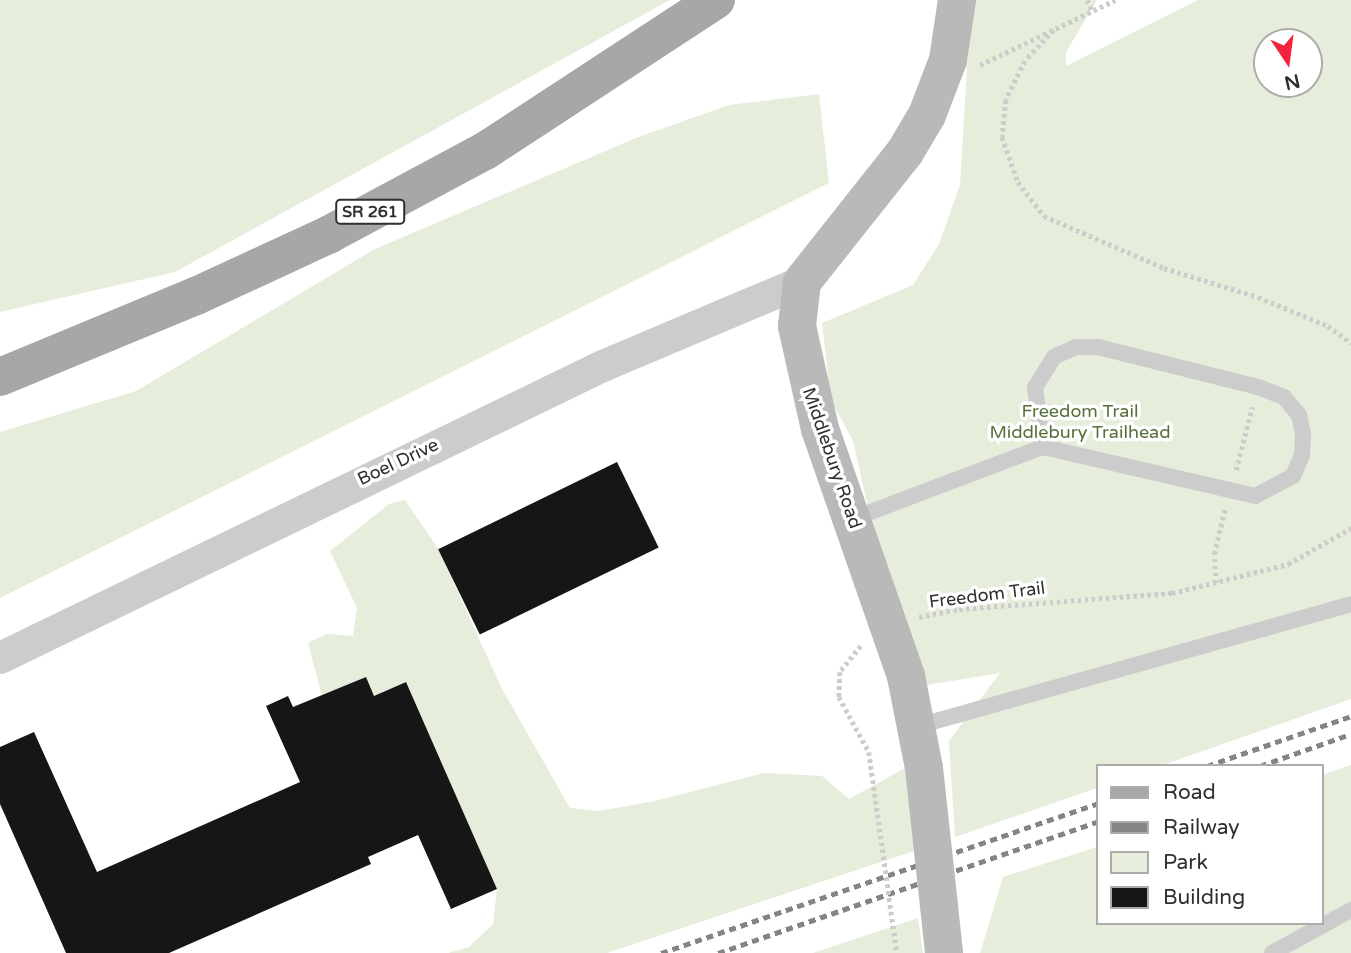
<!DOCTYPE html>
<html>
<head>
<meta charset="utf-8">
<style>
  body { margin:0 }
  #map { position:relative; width:1351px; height:953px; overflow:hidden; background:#fff; font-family:"Varela Round",sans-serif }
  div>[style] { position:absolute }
  .green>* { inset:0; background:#e6eddb }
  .building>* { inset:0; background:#161616; transform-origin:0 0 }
  .path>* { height:4.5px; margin-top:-2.25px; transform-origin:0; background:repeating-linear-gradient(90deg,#ccc 0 3.5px,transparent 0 7px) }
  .lane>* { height:16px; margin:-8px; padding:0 8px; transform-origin:8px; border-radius:8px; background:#ccc }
  .street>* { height:32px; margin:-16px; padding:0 16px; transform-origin:16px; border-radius:16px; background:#ccc }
  .secondary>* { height:38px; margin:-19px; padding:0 19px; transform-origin:19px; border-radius:19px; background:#b9b9b9 }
  .primary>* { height:38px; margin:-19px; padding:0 19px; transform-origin:19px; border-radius:19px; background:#a7a7a7 }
  .rail>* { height:5px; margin-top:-2.5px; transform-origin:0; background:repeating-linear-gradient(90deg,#848484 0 7px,transparent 0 12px) }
  .path-bridge>* { height:4.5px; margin-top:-2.25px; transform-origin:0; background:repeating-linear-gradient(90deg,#ccc 0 3.5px,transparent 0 7px) }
  .secondary-bridge>* { height:38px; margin:-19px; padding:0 19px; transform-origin:19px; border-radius:19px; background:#b9b9b9 }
  span { translate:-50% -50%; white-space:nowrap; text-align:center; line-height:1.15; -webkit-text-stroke:7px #fff; paint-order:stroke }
  .shield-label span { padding:2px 5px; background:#fff; border:2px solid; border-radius:5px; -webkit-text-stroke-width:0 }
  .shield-label { font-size:16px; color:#2f2f2f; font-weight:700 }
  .park-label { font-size:18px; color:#556f38 }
  .street-label { font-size:18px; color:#2f2f2f }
  .legend { position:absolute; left:1096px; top:764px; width:228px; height:161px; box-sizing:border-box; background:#fff; border:2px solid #acacac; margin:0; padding:9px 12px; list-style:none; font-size:21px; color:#2f2f2f }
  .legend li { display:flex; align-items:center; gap:14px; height:35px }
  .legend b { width:35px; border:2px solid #acacac }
  .north { position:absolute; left:1253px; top:28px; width:70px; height:70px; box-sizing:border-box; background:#fff; border:2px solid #acacac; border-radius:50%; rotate:167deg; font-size:19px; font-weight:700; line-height:28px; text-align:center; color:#2f2f2f }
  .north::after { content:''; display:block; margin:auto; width:24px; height:32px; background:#f5223d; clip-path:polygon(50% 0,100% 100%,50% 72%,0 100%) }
</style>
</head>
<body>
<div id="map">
  <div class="green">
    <i style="clip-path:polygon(0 0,670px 0,175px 272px,0 312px)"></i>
    <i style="clip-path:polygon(evenodd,971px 0,1097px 0,1066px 52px,1066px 66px,1198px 0,1351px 0,1351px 699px,1160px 766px,1097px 766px,1097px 788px,955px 837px,949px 741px,1000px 673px,909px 688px,853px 441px,831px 400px,822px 323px,913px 285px,939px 244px,960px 185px,971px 0,1267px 42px,1309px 42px,1309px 84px,1267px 84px,1267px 42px)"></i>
    <i style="clip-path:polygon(819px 94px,829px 183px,0 598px,0 432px,136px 391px,375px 249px,636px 138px,729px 105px)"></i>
    <i style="clip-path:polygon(405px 500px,439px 550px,501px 687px,570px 808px,599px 811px,655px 801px,764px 773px,822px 776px,849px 799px,905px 768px,917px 850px,607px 953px,448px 953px,469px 947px,493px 924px,497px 889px,406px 682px,374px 696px,365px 677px,322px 696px,308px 643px,327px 634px,353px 636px,357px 608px,330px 551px,389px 504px)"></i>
    <i style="clip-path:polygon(1351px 765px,1351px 953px,980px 953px,1003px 877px,1097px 847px,1097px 923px,1321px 923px,1321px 775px)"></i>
    <i style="clip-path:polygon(918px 918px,923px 953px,813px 953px)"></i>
  </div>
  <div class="building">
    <i style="left:617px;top:462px;width:95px;height:199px;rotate:64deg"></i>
    <i style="clip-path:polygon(366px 677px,374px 696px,406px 682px,497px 889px,451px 909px,418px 835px,368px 857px,371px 864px,169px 953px,66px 953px,0 804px,0 747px,34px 732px,97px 872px,300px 782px,266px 706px,288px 696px,293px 707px)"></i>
  </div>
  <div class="path">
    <i style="left:1087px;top:0;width:13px;rotate:61deg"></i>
    <i style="left:1054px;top:30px;width:42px;rotate:133.1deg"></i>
    <i style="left:1025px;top:61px;width:43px;rotate:116deg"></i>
    <i style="left:1006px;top:100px;width:37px;rotate:96deg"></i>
    <i style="left:1002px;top:137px;width:48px;rotate:70.4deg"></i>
    <i style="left:1018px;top:182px;width:43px;rotate:52.6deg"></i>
    <i style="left:1044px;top:216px;width:131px;rotate:23.4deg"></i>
    <i style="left:1164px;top:268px;width:98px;rotate:17.1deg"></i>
    <i style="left:1258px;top:297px;width:76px;rotate:22.5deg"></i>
    <i style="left:1328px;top:326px;width:29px;rotate:36deg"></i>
    <i style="left:980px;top:65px;width:150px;rotate:-25.7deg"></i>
    <i style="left:1236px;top:470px;width:65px;rotate:-75.7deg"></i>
    <i style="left:1216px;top:583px;width:29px;rotate:-94deg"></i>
    <i style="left:1214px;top:554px;width:46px;rotate:-76.3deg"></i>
    <i style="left:919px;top:617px;width:41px;rotate:-11.3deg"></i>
    <i style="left:959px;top:609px;width:214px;rotate:-4.3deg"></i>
    <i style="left:1172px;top:593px;width:120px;rotate:-14deg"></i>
    <i style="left:1288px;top:564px;width:73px;rotate:-29.7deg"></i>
    <i style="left:861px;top:646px;width:33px;rotate:129deg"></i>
    <i style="left:840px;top:672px;width:25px;rotate:92deg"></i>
    <i style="left:839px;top:697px;width:63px;rotate:61.4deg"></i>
    <i style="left:869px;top:752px;width:28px;rotate:82deg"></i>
  </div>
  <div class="lane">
    <i style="left:852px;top:519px;width:204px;rotate:-20.7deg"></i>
    <i style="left:1043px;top:447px;width:218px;rotate:13deg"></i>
    <i style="left:1255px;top:496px;width:43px;rotate:-27.8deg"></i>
    <i style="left:1293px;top:476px;width:23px;rotate:-67deg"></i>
    <i style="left:1302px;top:455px;width:21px;rotate:-87deg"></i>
    <i style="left:1303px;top:434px;width:19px;rotate:-102deg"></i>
    <i style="left:1299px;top:415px;width:23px;rotate:-130deg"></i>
    <i style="left:1284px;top:397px;width:28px;rotate:-159deg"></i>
    <i style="left:1258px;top:387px;width:165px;rotate:-166deg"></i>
    <i style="left:1098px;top:347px;width:22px;rotate:180deg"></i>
    <i style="left:1076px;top:347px;width:24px;rotate:156deg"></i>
    <i style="left:1054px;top:357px;width:36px;rotate:122deg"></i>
    <i style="left:1035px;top:387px;width:61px;rotate:82.4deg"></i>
    <i style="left:918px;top:726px;width:450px;rotate:-15.7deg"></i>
    <i style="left:1272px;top:953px;width:90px;rotate:-28.6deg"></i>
  </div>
  <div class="street">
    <i style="left:0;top:658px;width:670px;rotate:-25.84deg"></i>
    <i style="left:603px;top:366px;width:216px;rotate:-22.9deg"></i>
  </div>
  <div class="secondary">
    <i style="left:924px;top:768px;width:94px;rotate:-101.1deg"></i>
    <i style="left:906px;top:676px;width:262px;rotate:-109.2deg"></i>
    <i style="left:820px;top:429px;width:106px;rotate:-102.6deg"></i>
    <i style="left:797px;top:326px;width:44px;rotate:-83.5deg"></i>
    <i style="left:802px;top:282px;width:166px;rotate:-51.6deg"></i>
    <i style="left:905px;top:152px;width:43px;rotate:-59.3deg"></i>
    <i style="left:927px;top:115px;width:59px;rotate:-69.1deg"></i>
    <i style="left:948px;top:60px;width:61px;rotate:-81.5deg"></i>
  </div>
  <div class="primary">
    <i style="left:0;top:377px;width:212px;rotate:-22.5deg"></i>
    <i style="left:196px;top:296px;width:148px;rotate:-24.8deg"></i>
    <i style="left:330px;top:234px;width:176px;rotate:-28.2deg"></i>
    <i style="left:485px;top:151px;width:276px;rotate:-33.2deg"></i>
  </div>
  <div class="rail">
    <i style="left:1207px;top:766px;width:152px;rotate:-19.1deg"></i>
    <i style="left:1260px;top:766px;width:96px;rotate:-19.4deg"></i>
    <i style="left:661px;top:953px;width:461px;rotate:-18.9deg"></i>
    <i style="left:718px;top:953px;width:401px;rotate:-19.1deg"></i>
  </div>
  <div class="path-bridge">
    <i style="left:873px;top:780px;width:175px;rotate:82.1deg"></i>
  </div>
  <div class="secondary-bridge">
    <i style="left:924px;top:768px;width:186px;rotate:83.8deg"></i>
  </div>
  <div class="shield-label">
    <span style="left:370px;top:212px">SR 261</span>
  </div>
  <div class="park-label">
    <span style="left:1080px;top:422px">Freedom Trail<br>Middlebury Trailhead</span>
  </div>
  <div class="street-label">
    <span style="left:832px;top:458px;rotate:71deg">Middlebury Road</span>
    <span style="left:398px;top:462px;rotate:-25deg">Boel Drive</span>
    <span style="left:987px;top:595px;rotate:-7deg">Freedom Trail</span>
  </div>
  <ul class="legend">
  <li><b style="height:9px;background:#a7a7a7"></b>Road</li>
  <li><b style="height:9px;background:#848484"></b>Railway</li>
  <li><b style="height:19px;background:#e6eddb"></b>Park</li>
  <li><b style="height:19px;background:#161616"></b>Building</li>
  </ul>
  <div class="north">N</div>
</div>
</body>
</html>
